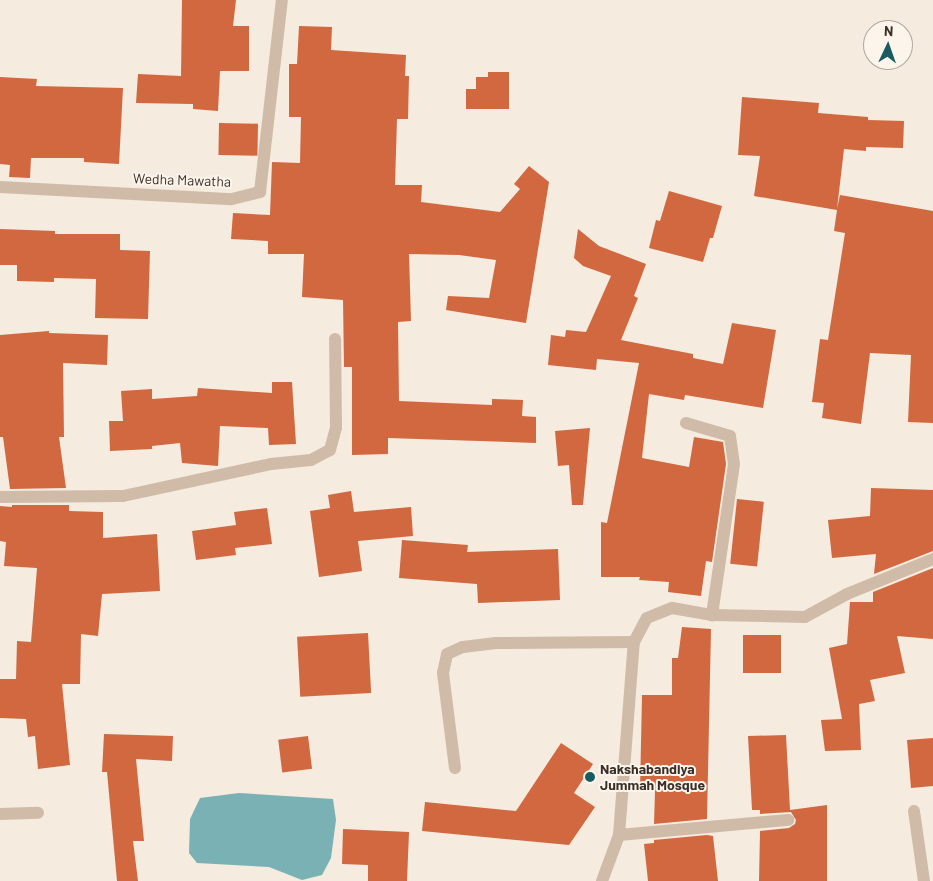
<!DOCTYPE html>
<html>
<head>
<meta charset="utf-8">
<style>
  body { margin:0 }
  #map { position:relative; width:933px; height:881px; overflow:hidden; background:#f5ebde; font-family:Barlow,sans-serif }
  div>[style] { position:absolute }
  .water>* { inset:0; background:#7ab1b5 }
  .building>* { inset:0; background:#d16840; transform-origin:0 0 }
  .minor>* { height:12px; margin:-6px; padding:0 6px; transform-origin:6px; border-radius:6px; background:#cfbba8 }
  .dots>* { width:14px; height:14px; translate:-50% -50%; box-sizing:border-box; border:2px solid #fcf5eb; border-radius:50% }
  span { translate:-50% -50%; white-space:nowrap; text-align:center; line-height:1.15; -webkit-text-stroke:4px #fcf5eb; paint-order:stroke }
  .street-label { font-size:14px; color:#3b2f29 }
  .poi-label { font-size:14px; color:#3b2f29; font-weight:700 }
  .left { translate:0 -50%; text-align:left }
  .north { position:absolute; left:863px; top:20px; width:50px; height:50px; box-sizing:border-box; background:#fcf5eb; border:1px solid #afa69d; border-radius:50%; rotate:3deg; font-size:14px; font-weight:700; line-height:20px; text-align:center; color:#3b2f29 }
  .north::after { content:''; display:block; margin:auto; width:18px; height:22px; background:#1a5a61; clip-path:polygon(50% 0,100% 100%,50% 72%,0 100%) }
</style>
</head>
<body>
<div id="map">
  <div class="water">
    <i style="clip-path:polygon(239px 793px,333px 799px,336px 820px,331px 858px,322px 875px,302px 880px,269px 867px,197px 863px,189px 853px,190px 819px,200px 798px)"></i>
  </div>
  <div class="building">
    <i style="clip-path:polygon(182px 0,236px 0,233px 26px,249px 26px,249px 71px,220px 71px,218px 111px,193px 109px,193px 104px,136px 103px,138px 74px,181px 76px)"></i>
    <i style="clip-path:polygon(299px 26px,332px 27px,331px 50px,406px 55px,405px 76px,409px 76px,408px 119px,397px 119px,395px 185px,422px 185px,421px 202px,500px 212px,520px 189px,514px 184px,529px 166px,549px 182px,526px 323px,446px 310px,448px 296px,489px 298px,496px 260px,459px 255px,409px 254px,411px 321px,398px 322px,399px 401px,492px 405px,492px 399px,523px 400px,522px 416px,536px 417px,536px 443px,388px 438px,388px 454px,352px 455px,352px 367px,344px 367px,343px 300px,302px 297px,304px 254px,268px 254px,268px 241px,231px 239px,233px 213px,270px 215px,272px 162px,300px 163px,301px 117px,289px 117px,289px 64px,297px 64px)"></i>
    <i style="clip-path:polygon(488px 72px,509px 72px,509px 109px,466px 109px,466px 89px,476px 89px,476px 77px,488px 77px)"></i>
    <i style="clip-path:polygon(0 77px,37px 79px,36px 86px,123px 88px,119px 164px,84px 162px,84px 158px,31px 158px,30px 178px,9px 177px,10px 165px,0 164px)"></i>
    <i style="clip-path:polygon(742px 97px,819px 103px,818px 113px,868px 117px,868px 120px,904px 121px,903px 148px,866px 147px,866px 151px,844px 149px,837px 209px,840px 195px,933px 211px,933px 423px,908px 422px,911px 355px,870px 353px,861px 424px,822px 418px,824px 403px,812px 402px,820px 339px,828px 340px,845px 233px,834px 231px,837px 210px,754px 196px,760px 156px,738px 155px)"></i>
    <i style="left:219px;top:123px;width:39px;height:32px;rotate:1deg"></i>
    <i style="clip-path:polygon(669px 191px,722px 206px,713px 238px,710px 238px,703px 262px,649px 248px,656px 220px,660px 221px)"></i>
    <i style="clip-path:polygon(0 229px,55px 231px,55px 234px,120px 234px,120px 250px,150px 251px,148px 319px,95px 318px,96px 279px,54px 278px,54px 282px,17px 281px,17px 265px,0 265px)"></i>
    <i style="clip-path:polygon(578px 229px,599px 246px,646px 264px,634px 296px,638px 298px,621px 340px,693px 354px,693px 358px,723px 364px,732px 323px,776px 330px,763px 408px,685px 395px,684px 400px,649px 394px,642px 458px,689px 467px,694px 437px,723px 442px,726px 464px,712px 562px,706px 561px,701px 596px,668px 592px,669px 582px,639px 580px,640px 577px,601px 577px,601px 522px,607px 523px,639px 363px,597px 359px,596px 370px,548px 365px,551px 335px,565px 337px,566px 330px,586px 332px,611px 276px,583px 266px,574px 258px)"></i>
    <i style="clip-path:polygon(49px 331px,49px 333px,108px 335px,107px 365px,63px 363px,64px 437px,59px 437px,66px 488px,10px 489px,3px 437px,0 437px,0 335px)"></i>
    <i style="clip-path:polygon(272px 382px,292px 382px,296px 444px,269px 445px,268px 428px,220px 426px,218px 466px,182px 463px,180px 443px,152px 446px,152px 449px,110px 451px,109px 421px,123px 421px,121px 391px,152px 389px,152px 399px,197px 396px,198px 388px,272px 393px)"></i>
    <i style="clip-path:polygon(590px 428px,583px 505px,572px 505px,569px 465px,558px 466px,555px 431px)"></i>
    <i style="clip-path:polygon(871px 488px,933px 490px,933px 551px,874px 574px,876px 554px,832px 558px,828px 520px,870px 516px)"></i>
    <i style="clip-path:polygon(351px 491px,354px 512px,411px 507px,413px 536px,358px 541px,362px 571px,319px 577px,310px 511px,330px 508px,328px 495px)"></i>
    <i style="left:737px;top:499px;width:27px;height:65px;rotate:6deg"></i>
    <i style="clip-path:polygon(12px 505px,69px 505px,69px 511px,103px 512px,103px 538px,157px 534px,160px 591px,102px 594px,98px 636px,81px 634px,80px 684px,62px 684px,70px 765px,38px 769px,35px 736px,28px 737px,26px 719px,0 718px,0 679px,16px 679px,17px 641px,31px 642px,37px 568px,4px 566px,6px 542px,0 541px,0 506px,12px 507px)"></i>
    <i style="clip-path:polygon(267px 508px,272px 544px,235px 548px,236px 555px,196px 560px,192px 531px,236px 525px,234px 512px)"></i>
    <i style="clip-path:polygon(402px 540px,468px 545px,467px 552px,558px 549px,560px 600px,478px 603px,477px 584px,399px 578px)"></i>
    <i style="clip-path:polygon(933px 568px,933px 639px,897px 636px,905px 673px,870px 680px,875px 701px,859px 704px,861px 750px,825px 751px,821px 720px,842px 719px,829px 648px,847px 644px,850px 602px,873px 602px,873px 592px)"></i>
    <i style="clip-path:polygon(682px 627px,711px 629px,707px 819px,654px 824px,655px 791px,640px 790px,642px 695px,672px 695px,672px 658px,678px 658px)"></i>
    <i style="left:368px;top:633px;width:60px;height:71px;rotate:87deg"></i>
    <i style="left:743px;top:635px;width:38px;height:38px"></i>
    <i style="clip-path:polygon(104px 734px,173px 736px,172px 761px,136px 759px,144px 841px,133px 841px,138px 881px,117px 881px,107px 772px,102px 772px)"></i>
    <i style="clip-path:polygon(786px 735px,790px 810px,827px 805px,827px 881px,759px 881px,760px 831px,789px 828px,795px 824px,796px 820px,791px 812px,760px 814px,760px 810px,752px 810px,748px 736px)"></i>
    <i style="left:308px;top:736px;width:33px;height:30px;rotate:83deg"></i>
    <i style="clip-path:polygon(933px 738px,933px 786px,911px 788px,907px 740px)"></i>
    <i style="clip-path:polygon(561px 743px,593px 764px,574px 793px,595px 807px,569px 845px,422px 831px,425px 802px,516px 811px)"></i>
    <i style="clip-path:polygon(343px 829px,409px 832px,407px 881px,368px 881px,368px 865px,342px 864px)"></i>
    <i style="clip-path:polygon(707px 835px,713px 836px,718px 881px,648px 881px,644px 844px,654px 843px,654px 840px)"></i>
  </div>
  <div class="minor">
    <i style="left:0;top:187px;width:232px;rotate:3deg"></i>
    <i style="left:232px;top:199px;width:29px;rotate:-14deg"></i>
    <i style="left:260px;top:192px;width:193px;rotate:-83.5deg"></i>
    <i style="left:686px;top:423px;width:46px;rotate:16.5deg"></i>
    <i style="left:730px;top:436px;width:28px;rotate:82deg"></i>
    <i style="left:734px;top:464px;width:153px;rotate:98.3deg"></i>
    <i style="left:0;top:497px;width:123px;rotate:-0.5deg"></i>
    <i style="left:123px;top:496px;width:151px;rotate:-12.2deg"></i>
    <i style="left:271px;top:464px;width:40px;rotate:-5.7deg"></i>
    <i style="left:311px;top:460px;width:21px;rotate:-28deg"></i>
    <i style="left:330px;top:450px;width:23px;rotate:-75deg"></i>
    <i style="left:336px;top:428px;width:89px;rotate:-90.6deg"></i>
    <i style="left:455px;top:768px;width:96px;rotate:-97.2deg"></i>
    <i style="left:443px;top:673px;width:19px;rotate:-78deg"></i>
    <i style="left:447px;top:654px;width:17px;rotate:-24deg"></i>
    <i style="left:463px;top:647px;width:33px;rotate:-7deg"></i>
    <i style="left:496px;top:643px;width:138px;rotate:-0.4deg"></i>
    <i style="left:914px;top:811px;width:71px;rotate:81.9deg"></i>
    <i style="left:0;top:814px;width:38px;rotate:-2deg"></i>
    <i style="left:619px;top:835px;width:170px;rotate:-5.1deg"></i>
    <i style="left:602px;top:881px;width:49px;rotate:-69.7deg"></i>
    <i style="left:619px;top:835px;width:194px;rotate:-85.6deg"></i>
    <i style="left:634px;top:642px;width:27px;rotate:-62deg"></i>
    <i style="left:647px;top:618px;width:27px;rotate:-22deg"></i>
    <i style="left:672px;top:608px;width:41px;rotate:9.9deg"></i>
    <i style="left:712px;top:615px;width:93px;rotate:1.2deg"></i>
    <i style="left:805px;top:617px;width:48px;rotate:-28.7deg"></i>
    <i style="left:847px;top:594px;width:93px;rotate:-22.1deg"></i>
  </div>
  <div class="dots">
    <i style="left:590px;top:777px;background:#1a5a61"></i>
  </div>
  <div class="street-label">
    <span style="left:182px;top:180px;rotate:2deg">Wedha Mawatha</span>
  </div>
  <div class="poi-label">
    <span class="left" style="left:600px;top:777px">Nakshabandiya<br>Jummah Mosque</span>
  </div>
  <div class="north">N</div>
</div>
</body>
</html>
